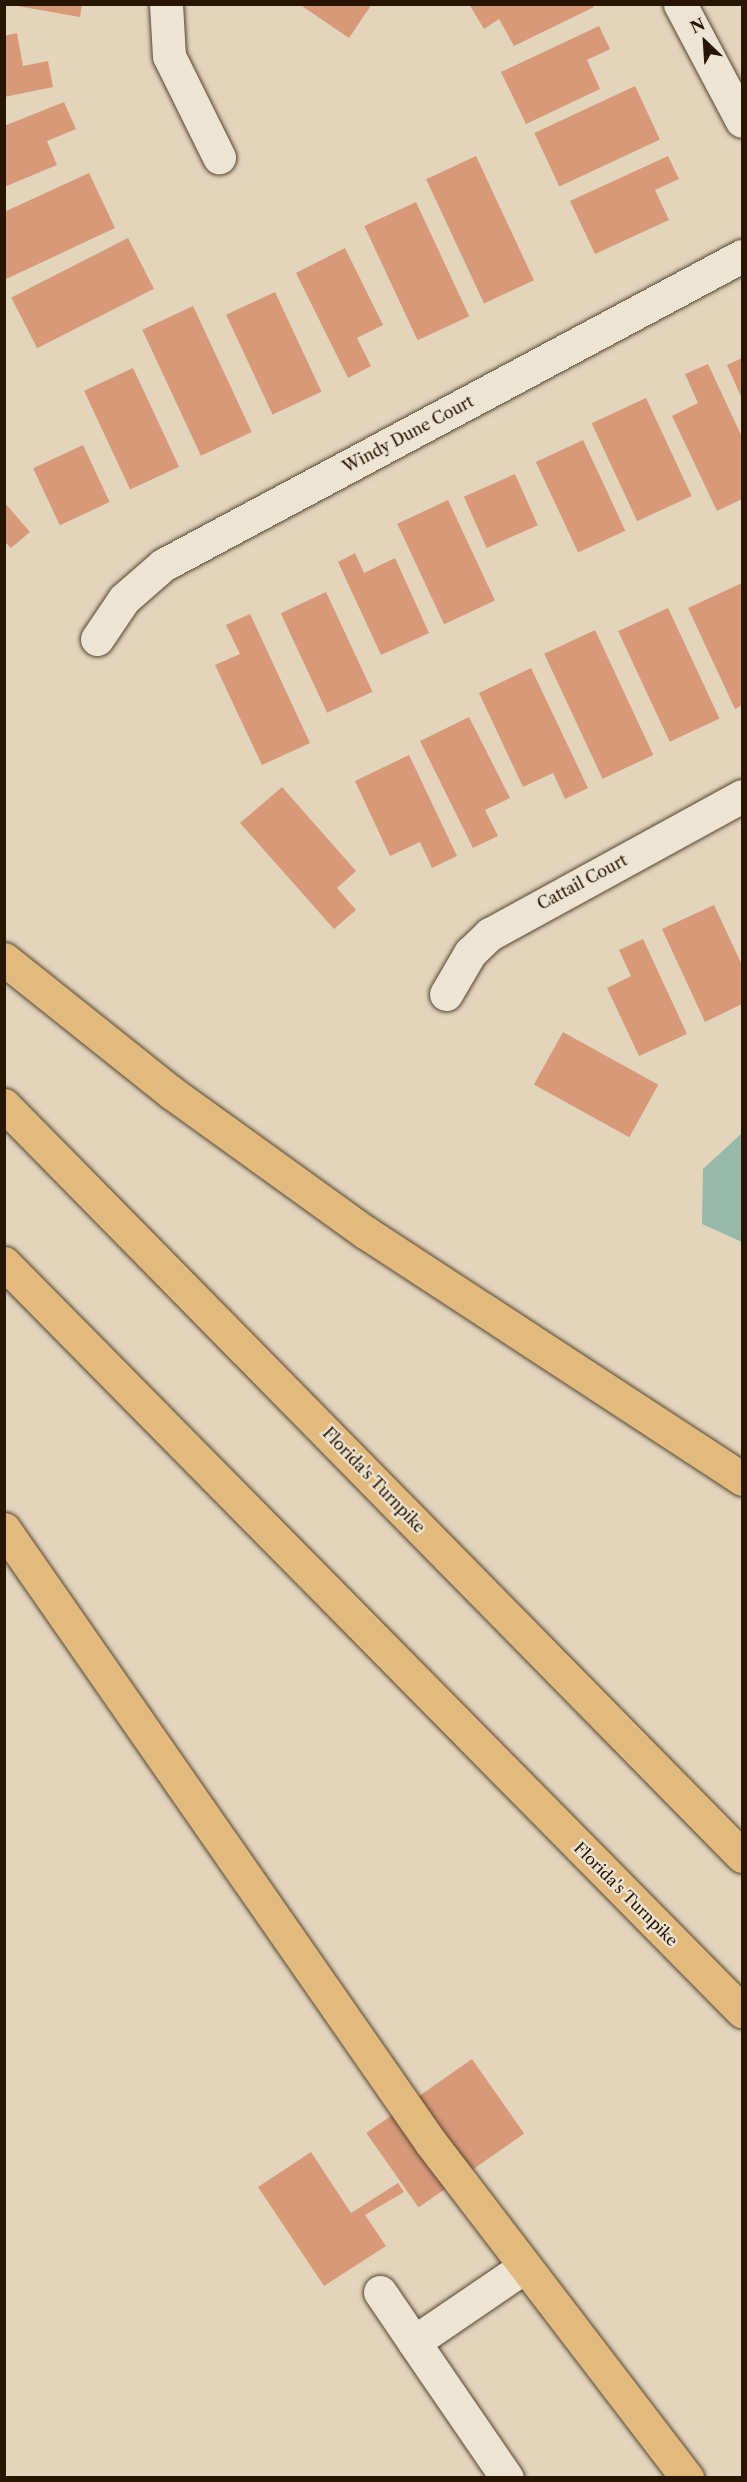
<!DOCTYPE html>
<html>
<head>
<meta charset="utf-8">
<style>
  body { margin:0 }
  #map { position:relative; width:747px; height:2482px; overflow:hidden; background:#e3d5bc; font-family:"Libre Caslon Text",serif }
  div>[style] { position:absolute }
  .water>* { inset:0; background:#96b9aa }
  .building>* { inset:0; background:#d79978; transform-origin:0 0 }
  .roads { filter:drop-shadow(0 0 2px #564530) drop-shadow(0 0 2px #564530) }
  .minor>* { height:33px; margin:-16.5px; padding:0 16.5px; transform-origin:16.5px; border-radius:16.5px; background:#ede4d3 }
  .highway>* { height:33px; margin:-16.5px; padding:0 16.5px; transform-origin:16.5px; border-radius:16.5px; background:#e2ba7e }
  span { translate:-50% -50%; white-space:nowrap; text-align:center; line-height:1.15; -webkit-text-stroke:4.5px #ede4d3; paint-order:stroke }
  .street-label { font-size:16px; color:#271501 }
  .frame { position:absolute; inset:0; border:6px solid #271501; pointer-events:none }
  .north { position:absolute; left:675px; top:12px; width:60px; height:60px; -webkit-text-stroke:4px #ede4d3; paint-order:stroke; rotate:335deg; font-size:16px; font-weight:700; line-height:24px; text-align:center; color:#271501 }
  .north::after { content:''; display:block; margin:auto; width:21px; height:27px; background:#271501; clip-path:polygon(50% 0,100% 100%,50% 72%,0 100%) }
</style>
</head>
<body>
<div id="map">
  <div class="water">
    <i style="clip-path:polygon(742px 1133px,742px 1242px,702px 1224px,703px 1169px)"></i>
  </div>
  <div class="building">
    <i style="clip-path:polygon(6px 4px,82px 4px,80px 17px)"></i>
    <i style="clip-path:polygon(299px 4px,372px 4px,349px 38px)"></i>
    <i style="clip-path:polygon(469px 4px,592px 4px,594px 7px,514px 46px,499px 19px,484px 29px)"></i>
    <i style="clip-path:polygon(599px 26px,610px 49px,587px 60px,600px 89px,526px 124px,501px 72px)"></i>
    <i style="clip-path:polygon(17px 33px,23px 66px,48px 61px,53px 87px,4px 97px,4px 36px)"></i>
    <i style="left:635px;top:86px;width:59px;height:111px;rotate:65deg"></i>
    <i style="clip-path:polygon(64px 102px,76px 129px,47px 141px,57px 165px,4px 187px,4px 126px)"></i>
    <i style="left:476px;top:156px;width:137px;height:55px;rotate:65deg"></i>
    <i style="clip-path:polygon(668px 156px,679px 179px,655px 190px,669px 220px,595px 254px,570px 201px)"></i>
    <i style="clip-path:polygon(89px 173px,115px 228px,4px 280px,4px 212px)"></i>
    <i style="left:416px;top:202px;width:126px;height:57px;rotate:65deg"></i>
    <i style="left:128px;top:238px;width:57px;height:131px;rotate:63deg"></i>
    <i style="clip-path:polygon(345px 248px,383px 325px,357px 338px,371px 366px,348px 378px,296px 273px)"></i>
    <i style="left:275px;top:292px;width:110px;height:54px;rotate:65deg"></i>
    <i style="left:193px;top:306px;width:139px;height:56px;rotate:65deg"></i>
    <i style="clip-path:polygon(742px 358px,742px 399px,727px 365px)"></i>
    <i style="clip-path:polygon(708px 364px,742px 437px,742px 499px,717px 511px,672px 416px,698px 403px,685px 374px)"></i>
    <i style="left:133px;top:368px;width:109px;height:54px;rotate:65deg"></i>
    <i style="left:646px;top:398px;width:108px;height:60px;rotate:65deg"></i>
    <i style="left:583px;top:440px;width:100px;height:52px;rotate:65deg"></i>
    <i style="left:83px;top:445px;width:63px;height:55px;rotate:65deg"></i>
    <i style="left:515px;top:474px;width:56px;height:56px;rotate:66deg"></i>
    <i style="left:448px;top:500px;width:111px;height:56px;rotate:65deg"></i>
    <i style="clip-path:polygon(4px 502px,30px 532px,11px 548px,4px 541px)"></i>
    <i style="clip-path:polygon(355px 553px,364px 573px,395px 558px,429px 633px,381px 655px,338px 562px)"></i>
    <i style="clip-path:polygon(742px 583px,742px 705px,735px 709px,688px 608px)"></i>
    <i style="left:326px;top:592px;width:110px;height:50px;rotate:65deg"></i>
    <i style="left:668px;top:608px;width:122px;height:55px;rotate:65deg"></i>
    <i style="clip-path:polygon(250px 614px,310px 743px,262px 765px,215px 665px,240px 654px,226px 625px)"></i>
    <i style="left:595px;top:630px;width:138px;height:56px;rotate:65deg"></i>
    <i style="clip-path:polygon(531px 668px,588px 788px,565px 799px,553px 773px,523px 787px,479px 693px)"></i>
    <i style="clip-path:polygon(469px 717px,510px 798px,485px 810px,498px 836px,473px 848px,420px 741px)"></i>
    <i style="clip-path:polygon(409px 755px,457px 856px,432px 868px,420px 842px,390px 856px,355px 781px)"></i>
    <i style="clip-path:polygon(282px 787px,356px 871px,337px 888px,356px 910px,334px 929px,240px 823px)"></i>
    <i style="clip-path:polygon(714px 905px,742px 965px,742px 1004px,705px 1022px,662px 929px)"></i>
    <i style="clip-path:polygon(643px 939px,687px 1034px,639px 1056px,607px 988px,631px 976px,619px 950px)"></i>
    <i style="left:563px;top:1032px;width:109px;height:60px;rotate:29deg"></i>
    <i style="left:472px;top:2059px;width:91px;height:129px;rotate:55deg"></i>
    <i style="clip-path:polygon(311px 2152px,351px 2213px,398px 2183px,404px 2192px,365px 2215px,386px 2246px,324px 2286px,258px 2187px)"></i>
  </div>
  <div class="roads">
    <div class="minor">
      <i style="left:166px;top:4px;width:52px;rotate:86.7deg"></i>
      <i style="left:169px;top:56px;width:113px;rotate:63.7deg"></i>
      <i style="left:680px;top:4px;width:132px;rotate:62.1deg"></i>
      <i style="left:97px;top:639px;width:48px;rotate:-56deg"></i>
      <i style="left:124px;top:599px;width:52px;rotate:-41.1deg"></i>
      <i style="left:163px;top:565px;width:656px;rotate:-28.09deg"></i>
      <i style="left:446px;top:994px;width:48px;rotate:-59.7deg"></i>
      <i style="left:470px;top:953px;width:28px;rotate:-44deg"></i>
      <i style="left:490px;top:934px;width:287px;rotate:-28.7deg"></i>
      <i style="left:380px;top:2292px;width:60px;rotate:55.8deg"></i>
      <i style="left:507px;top:2478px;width:165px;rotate:-124.4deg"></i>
      <i style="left:414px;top:2342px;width:133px;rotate:-34.3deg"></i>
    </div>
    <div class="highway">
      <i style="left:4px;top:959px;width:215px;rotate:38.6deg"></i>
      <i style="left:172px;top:1093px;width:238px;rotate:35.8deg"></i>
      <i style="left:365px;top:1232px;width:451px;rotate:33.2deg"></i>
      <i style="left:4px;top:1105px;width:1053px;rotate:45.5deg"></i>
      <i style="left:4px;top:1263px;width:1051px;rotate:45.39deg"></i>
      <i style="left:4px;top:1529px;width:748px;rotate:55.18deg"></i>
      <i style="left:431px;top:2143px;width:422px;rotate:52.6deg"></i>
    </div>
  </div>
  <div class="street-label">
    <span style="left:408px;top:434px;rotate:-28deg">Windy Dune Court</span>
    <span style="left:582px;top:882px;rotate:-28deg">Cattail Court</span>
    <span style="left:374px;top:1480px;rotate:46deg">Florida's Turnpike</span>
    <span style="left:626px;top:1894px;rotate:45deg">Florida's Turnpike</span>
  </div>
  <div class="frame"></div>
  <div class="north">N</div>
</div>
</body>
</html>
